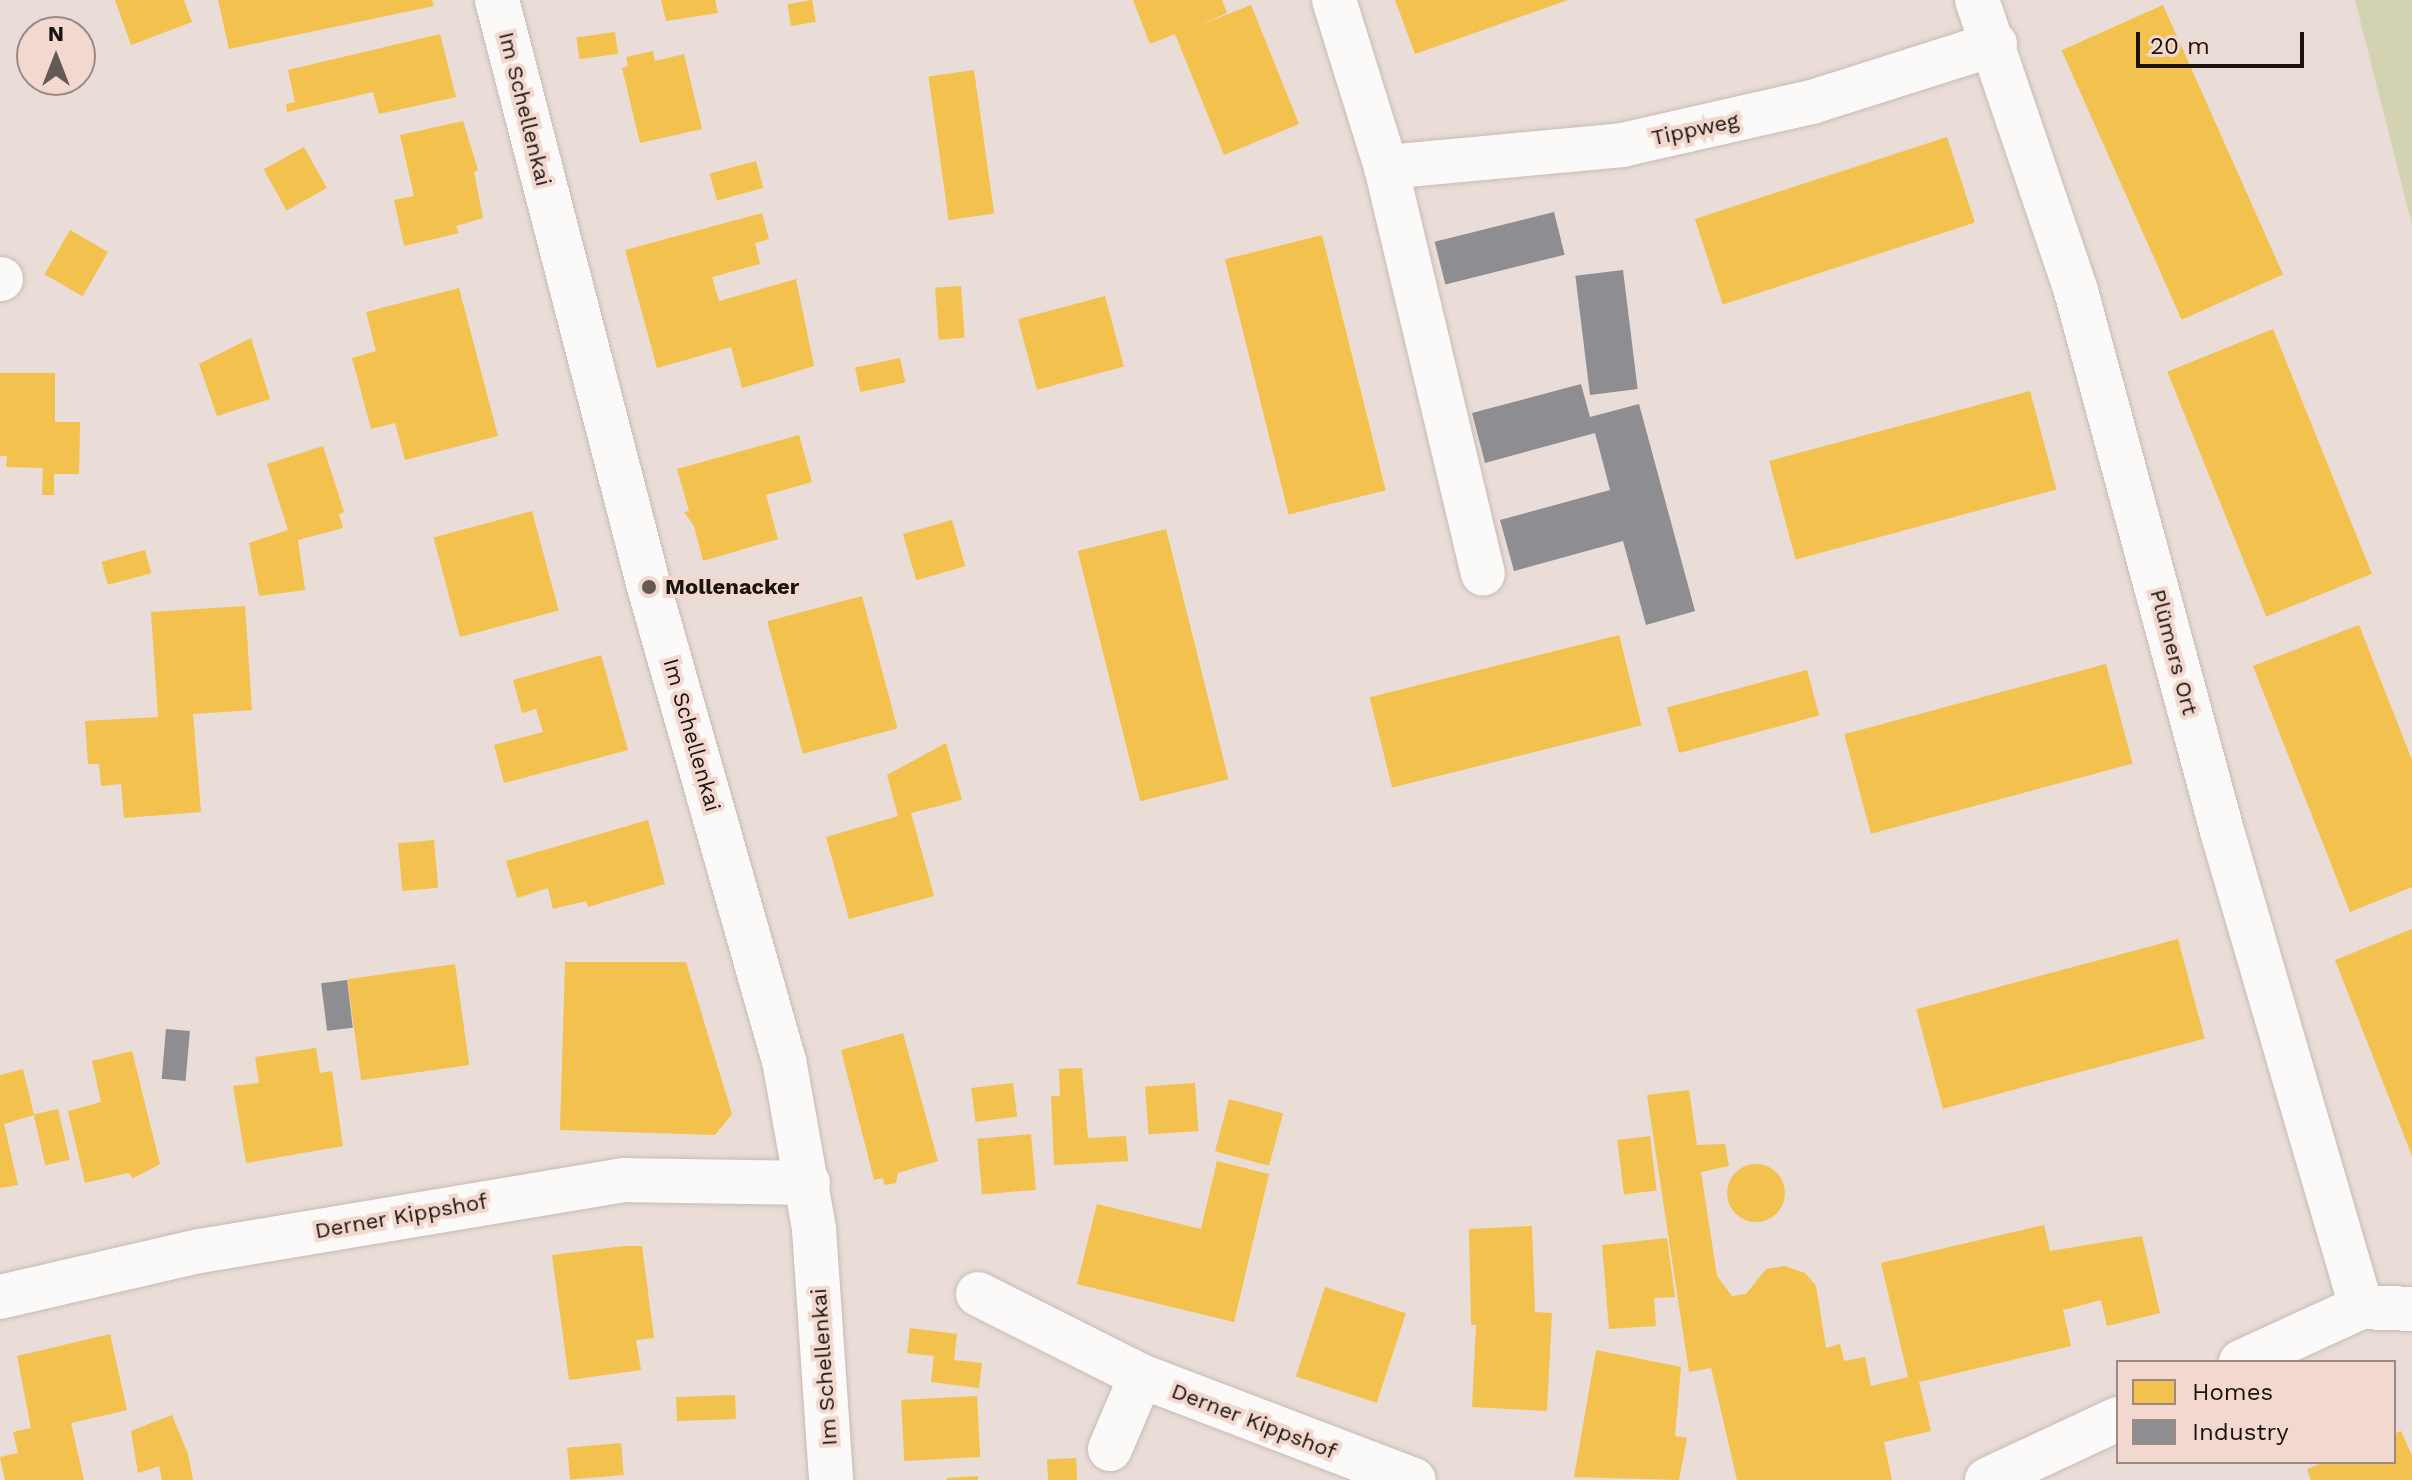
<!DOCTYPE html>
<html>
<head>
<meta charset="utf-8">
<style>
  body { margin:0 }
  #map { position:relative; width:2412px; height:1480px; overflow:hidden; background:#eadcd6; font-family:"Work Sans",sans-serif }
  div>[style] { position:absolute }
  .green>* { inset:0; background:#d3d2b2 }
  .homes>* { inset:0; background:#f2c14e; transform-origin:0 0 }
  .round { border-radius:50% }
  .industry>* { inset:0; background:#8d8d92; transform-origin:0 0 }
  .roads { filter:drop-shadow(0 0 2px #c6bbb7) drop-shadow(0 0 2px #c6bbb7) }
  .minor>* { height:44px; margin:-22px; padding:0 22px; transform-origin:22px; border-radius:22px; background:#fcfaf9 }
  .tertiary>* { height:44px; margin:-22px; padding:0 22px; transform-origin:22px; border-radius:22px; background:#fcfaf9 }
  .dots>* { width:22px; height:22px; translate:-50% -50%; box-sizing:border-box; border:4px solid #f2d8ce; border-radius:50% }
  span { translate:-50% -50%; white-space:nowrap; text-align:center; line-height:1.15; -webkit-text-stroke:8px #f2d8ce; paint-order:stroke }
  .street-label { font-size:22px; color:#1b130f }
  .poi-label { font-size:22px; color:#1b130f; font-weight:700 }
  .left { translate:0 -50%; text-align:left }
  .legend { position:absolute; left:2116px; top:1360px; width:280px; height:104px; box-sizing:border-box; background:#f2d8ce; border:2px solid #9c8982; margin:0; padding:10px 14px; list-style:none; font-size:24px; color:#1b130f }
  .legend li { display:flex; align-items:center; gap:16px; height:40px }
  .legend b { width:40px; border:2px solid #9c8982 }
  .north { position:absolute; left:16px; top:16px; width:80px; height:80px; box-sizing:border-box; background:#f2d8ce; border:2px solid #9c8982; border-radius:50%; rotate:0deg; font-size:22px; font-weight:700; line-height:32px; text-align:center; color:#1b130f }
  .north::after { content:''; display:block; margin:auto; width:28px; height:36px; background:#635955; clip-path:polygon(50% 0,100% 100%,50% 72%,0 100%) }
  .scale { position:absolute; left:2136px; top:32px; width:168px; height:36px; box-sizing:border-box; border:4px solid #1b130f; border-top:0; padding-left:10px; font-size:24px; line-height:28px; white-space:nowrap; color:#1b130f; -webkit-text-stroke:6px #f2d8ce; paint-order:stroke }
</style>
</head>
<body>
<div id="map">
  <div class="green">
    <i style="clip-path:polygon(2355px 0,2412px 0,2412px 225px)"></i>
  </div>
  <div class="homes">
    <i style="clip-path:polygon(115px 0,184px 0,192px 22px,131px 45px)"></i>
    <i style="clip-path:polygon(218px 0,432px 0,434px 6px,229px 49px)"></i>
    <i style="clip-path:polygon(661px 0,715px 0,718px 13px,666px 21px)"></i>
    <i style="left:812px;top:0;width:22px;height:25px;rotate:80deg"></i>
    <i style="clip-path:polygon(1133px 0,1222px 0,1227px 13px,1195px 27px,1251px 5px,1299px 124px,1224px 155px,1175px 34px,1150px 44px)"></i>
    <i style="clip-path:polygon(1395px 0,1568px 0,1415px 54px)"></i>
    <i style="left:2163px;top:5px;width:295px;height:111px;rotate:66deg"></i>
    <i style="left:615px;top:32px;width:22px;height:39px;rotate:82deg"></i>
    <i style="clip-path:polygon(440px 34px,456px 97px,379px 114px,373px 92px,287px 112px,286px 104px,295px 102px,288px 70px)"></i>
    <i style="clip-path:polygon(653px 51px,655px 61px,684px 54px,702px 129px,640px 143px,622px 68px,628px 66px,626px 57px)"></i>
    <i style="left:974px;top:70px;width:145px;height:46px;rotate:82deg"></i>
    <i style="clip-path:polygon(463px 121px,478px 170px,474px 172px,483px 218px,456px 226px,459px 233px,404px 246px,394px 200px,414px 196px,400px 135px)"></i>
    <i style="left:1947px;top:137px;width:90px;height:265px;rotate:72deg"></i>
    <i style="left:304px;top:147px;width:47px;height:46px;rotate:61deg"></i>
    <i style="left:756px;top:161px;width:28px;height:48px;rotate:75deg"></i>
    <i style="clip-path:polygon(762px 213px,769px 239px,755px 243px,760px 264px,712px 277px,719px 301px,796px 279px,814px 366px,742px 388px,731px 347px,657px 368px,625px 250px)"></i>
    <i style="left:70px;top:230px;width:44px;height:51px;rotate:30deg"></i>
    <i style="left:1322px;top:235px;width:263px;height:100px;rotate:76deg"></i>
    <i style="left:961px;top:286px;width:52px;height:26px;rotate:86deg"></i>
    <i style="clip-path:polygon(459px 288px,498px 436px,405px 460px,395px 423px,371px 429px,352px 358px,376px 351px,366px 312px)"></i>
    <i style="left:1105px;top:296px;width:73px;height:90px;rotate:75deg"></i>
    <i style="left:2273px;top:329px;width:264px;height:114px;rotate:68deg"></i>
    <i style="clip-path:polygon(251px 338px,270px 399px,217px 416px,199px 364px)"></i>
    <i style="left:900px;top:358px;width:25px;height:46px;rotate:78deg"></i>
    <i style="clip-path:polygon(0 373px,55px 373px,55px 422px,80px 422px,79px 474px,54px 474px,54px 495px,42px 495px,43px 468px,6px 467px,7px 456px,0 456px)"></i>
    <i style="left:2030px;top:391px;width:102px;height:270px;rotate:75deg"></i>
    <i style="clip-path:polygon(799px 435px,812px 482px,766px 495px,778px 539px,703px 561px,694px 526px,684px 512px,689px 511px,677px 469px)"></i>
    <i style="clip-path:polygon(323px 446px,344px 512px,339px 514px,343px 528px,298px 540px,305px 590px,259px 596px,249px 543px,288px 530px,267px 464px)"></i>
    <i style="left:532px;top:511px;width:103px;height:102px;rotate:75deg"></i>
    <i style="left:952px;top:520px;width:48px;height:51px;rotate:74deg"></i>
    <i style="left:1166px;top:529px;width:258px;height:91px;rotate:76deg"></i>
    <i style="left:145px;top:550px;width:24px;height:45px;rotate:75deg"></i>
    <i style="left:862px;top:596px;width:137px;height:98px;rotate:75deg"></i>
    <i style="clip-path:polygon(245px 606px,252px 710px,193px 714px,201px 812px,124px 818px,121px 784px,101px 786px,99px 764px,88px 764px,85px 721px,158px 717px,151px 612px)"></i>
    <i style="clip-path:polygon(2359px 625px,2412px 760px,2412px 887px,2350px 912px,2253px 666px)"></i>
    <i style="left:1619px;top:635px;width:93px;height:257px;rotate:76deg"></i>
    <i style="clip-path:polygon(601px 655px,628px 750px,504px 783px,494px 745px,543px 732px,536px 709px,522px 713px,513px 680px)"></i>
    <i style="left:2106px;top:664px;width:103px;height:271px;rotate:75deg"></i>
    <i style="left:1807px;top:670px;width:47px;height:145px;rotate:75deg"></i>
    <i style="clip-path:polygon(946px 743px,962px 800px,911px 813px,934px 896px,849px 919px,826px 837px,898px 816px,887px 775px)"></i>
    <i style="clip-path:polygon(648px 820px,665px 884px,588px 907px,586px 901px,553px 909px,548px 888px,517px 898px,506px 861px)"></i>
    <i style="left:434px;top:840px;width:48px;height:36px;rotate:85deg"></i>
    <i style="clip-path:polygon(2412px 929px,2412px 1156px,2335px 960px)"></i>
    <i style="left:2178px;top:939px;width:103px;height:271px;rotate:75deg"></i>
    <i style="clip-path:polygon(565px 962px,686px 962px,732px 1114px,715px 1135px,560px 1130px)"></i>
    <i style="left:455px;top:964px;width:102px;height:109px;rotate:82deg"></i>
    <i style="clip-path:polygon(903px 1033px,938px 1161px,898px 1173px,896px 1183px,884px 1185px,883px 1178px,874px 1180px,841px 1050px)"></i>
    <i style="clip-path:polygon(316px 1048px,320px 1073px,332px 1071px,343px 1146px,246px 1163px,233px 1086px,259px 1083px,255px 1057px)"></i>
    <i style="clip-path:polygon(132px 1051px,160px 1164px,133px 1178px,128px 1173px,85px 1183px,68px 1111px,101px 1102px,92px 1061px)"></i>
    <i style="clip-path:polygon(1082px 1068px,1088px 1138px,1126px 1136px,1128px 1161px,1054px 1165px,1051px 1096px,1060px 1096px,1059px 1069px)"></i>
    <i style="clip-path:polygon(23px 1069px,34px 1115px,4px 1124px,18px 1185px,0 1188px,0 1075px)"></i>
    <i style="left:1013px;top:1083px;width:34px;height:42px;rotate:83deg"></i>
    <i style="left:1195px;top:1083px;width:48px;height:50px;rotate:86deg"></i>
    <i style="clip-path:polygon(1689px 1090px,1697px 1145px,1725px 1144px,1729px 1166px,1701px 1172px,1717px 1276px,1732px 1296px,1746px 1294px,1766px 1269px,1785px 1266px,1805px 1273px,1816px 1286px,1826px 1348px,1840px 1344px,1844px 1361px,1865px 1357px,1871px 1386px,1908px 1377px,1881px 1263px,2044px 1225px,2050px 1251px,2142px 1236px,2160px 1313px,2107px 1326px,2101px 1300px,2063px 1310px,2071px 1346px,1919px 1382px,1931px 1431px,1884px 1442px,1892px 1480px,1737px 1480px,1711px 1368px,1689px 1372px,1647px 1095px)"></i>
    <i style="left:1229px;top:1099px;width:56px;height:54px;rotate:15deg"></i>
    <i style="left:58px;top:1109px;width:52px;height:25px;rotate:77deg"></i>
    <i style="left:1031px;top:1134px;width:56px;height:54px;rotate:85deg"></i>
    <i style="left:1650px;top:1136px;width:55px;height:33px;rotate:83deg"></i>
    <i style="clip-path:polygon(1217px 1161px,1269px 1174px,1234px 1322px,1077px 1284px,1097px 1204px,1201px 1229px)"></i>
    <i class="round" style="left:1727px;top:1164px;width:58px;height:58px"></i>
    <i style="clip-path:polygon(1532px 1226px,1535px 1312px,1552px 1313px,1547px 1411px,1472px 1407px,1476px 1325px,1471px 1325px,1469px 1229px)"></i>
    <i style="clip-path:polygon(1667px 1238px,1675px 1297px,1654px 1298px,1656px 1326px,1609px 1329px,1602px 1245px)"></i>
    <i style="clip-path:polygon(624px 1246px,642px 1246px,654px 1338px,636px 1340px,641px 1370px,569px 1380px,552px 1255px)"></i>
    <i style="left:1325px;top:1287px;width:85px;height:94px;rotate:18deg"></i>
    <i style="clip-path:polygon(910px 1328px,957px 1334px,954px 1360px,982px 1363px,979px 1388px,931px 1382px,934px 1356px,907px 1353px)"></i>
    <i style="clip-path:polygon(110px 1334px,127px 1410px,71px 1423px,84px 1480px,5px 1480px,0 1457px,18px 1453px,13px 1432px,31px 1428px,17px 1356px)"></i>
    <i style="clip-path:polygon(1596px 1350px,1681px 1367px,1675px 1436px,1687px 1438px,1679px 1480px,1574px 1477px)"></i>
    <i style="left:735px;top:1395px;width:24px;height:59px;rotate:88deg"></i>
    <i style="left:977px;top:1396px;width:61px;height:76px;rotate:87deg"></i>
    <i style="clip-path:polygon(172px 1415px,188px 1454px,193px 1480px,162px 1480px,159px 1466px,138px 1473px,131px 1431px)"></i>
    <i style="clip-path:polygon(2401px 1431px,2412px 1456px,2412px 1480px,2311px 1480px,2307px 1469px,2325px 1462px,2394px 1462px,2394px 1434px)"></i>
    <i style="left:621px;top:1443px;width:32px;height:54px;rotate:85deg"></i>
    <i style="left:1076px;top:1458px;width:22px;height:29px;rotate:87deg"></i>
    <i style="clip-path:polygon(978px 1476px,978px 1480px,947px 1480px,947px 1478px)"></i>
  </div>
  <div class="industry">
    <i style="left:1554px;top:212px;width:44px;height:123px;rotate:76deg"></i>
    <i style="left:1623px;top:270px;width:120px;height:48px;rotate:83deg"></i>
    <i style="clip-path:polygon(1581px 384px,1590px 417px,1639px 404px,1695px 611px,1646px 625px,1623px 541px,1514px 571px,1500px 520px,1610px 490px,1603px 463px,1595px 433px,1485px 463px,1472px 413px)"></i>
    <i style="left:347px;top:980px;width:48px;height:26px;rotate:83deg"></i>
    <i style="left:166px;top:1029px;width:24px;height:50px;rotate:5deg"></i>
  </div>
  <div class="roads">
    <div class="minor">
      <i style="left:1334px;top:0;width:175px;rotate:72.7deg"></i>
      <i style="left:1386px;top:167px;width:418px;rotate:76.6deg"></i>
      <i style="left:1977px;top:0;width:307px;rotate:71.2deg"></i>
      <i style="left:2076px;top:291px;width:559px;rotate:74.87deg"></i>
      <i style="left:2222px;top:831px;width:496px;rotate:73.7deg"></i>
      <i style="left:1386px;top:167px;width:237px;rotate:-5.3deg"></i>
      <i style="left:1622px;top:145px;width:195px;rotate:-12.8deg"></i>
      <i style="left:1812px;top:102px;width:192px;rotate:-17.6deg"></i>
      <i style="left:0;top:279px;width:1px"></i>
      <i style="left:978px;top:1294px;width:182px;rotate:26.7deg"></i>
      <i style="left:1141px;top:1376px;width:292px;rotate:20.9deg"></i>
      <i style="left:0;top:1297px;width:205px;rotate:-13deg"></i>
      <i style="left:200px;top:1251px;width:429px;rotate:-9.5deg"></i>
      <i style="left:623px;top:1180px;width:185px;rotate:0.9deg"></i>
      <i style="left:2241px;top:1362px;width:132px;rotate:-24.6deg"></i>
      <i style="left:2361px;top:1307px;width:51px;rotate:2.2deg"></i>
      <i style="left:1110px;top:1449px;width:79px;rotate:-67deg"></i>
      <i style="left:1987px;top:1480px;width:145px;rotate:-25deg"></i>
    </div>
    <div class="tertiary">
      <i style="left:497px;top:0;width:606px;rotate:75.48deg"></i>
      <i style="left:649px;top:587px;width:492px;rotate:74.1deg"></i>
      <i style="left:784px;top:1060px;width:172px;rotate:79.9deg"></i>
      <i style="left:814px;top:1229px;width:252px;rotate:86.1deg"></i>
    </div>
  </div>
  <div class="dots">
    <i style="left:649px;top:587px;background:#635955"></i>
  </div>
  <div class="street-label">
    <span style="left:525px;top:109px;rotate:76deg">Im Schellenkai</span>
    <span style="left:1695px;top:129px;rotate:-12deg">Tippweg</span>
    <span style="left:2174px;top:652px;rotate:75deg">Plümers Ort</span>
    <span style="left:692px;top:735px;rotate:74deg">Im Schellenkai</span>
    <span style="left:401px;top:1216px;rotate:-10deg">Derner Kippshof</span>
    <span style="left:824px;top:1367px;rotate:-94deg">Im Schellenkai</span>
    <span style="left:1254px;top:1421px;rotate:21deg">Derner Kippshof</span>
  </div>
  <div class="poi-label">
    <span class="left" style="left:665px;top:587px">Mollenacker</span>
  </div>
  <ul class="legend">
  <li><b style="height:22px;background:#f2c14e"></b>Homes</li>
  <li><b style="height:22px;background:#8d8d92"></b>Industry</li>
  </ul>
  <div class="north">N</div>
  <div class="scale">20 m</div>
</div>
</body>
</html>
